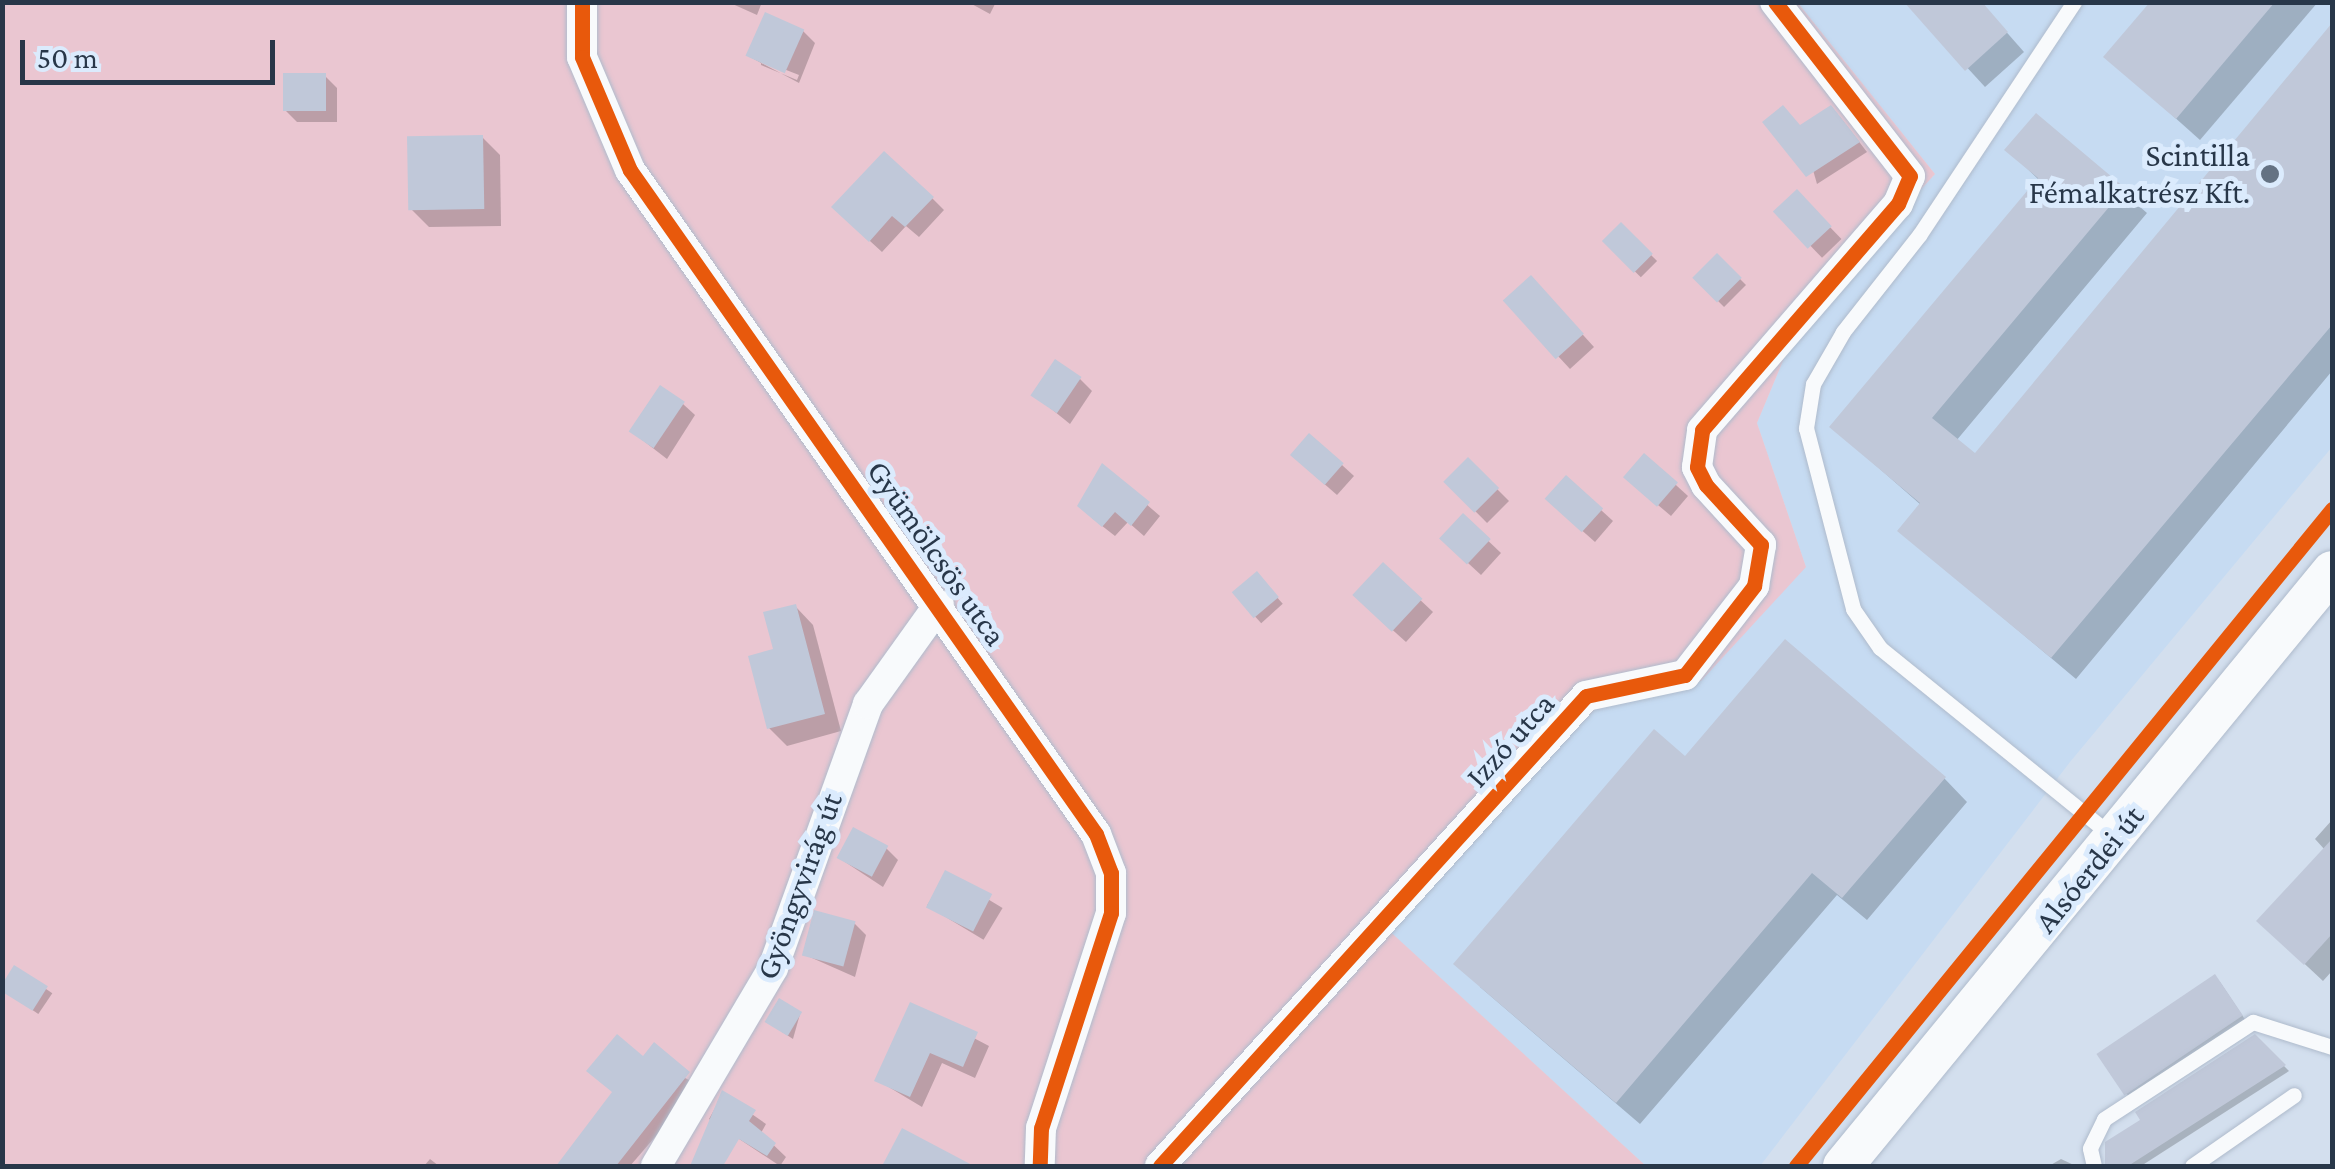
<!DOCTYPE html>
<html>
<head>
<meta charset="utf-8">
<style>
  body { margin:0 }
  #map { position:relative; width:2335px; height:1169px; overflow:hidden; background:#d3dfee; font-family:"Crimson Pro",serif }
  div>[style] { position:absolute }
  .built>* { inset:0; background:#c6dbf2 }
  .green>* { inset:0; background:#eac6d1 }
  .shadow>* { inset:0; background:#0003; transform-origin:0 0 }
  .building>* { inset:0; background:#c0c8d9; transform-origin:0 0 }
  .roads { filter:drop-shadow(0 0 2px #afbbcc) drop-shadow(0 0 2px #afbbcc) }
  .lane>* { height:15px; margin:-7.5px; padding:0 7.5px; transform-origin:7.5px; border-radius:7.5px; background:#f8fafc }
  .street>* { height:30px; margin:-15px; padding:0 15px; transform-origin:15px; border-radius:15px; background:#f8fafc }
  .secondary>* { height:40px; margin:-20px; padding:0 20px; transform-origin:20px; border-radius:20px; background:#f8fafc }
  .cycleway>* { height:15px; margin:-7.5px; padding:0 7.5px; transform-origin:7.5px; border-radius:7.5px; background:#e8590c }
  .dots>* { width:28px; height:28px; translate:-50% -50%; box-sizing:border-box; border:5px solid #dbebfd; border-radius:50% }
  span { translate:-50% -50%; white-space:nowrap; text-align:center; line-height:1.15; -webkit-text-stroke:10px #dbebfd; paint-order:stroke }
  .poi-label { font-size:32px; color:#283749 }
  .right { translate:-100% -50%; text-align:right }
  .street-label { font-size:32px; color:#283749 }
  .frame { position:absolute; inset:0; border:5px solid #283749; pointer-events:none }
  .scale { position:absolute; left:20px; top:40px; width:255px; height:45px; box-sizing:border-box; border:5px solid #283749; border-top:0; padding-left:12px; font-size:30px; line-height:35px; white-space:nowrap; color:#283749; -webkit-text-stroke:8px #dbebfd; paint-order:stroke }
</style>
</head>
<body>
<div id="map">
  <div class="built">
    <i style="clip-path:polygon(1798px 3px,2332px 3px,2332px 447px,2070px 762px,1760px 1166px,1646px 1166px,1383px 926px,1606px 698px,1806px 567px,1757px 423px,1798px 325px,1935px 174px)"></i>
  </div>
  <div class="green">
    <i style="clip-path:polygon(2px 3px,1798px 3px,1935px 174px,1798px 325px,1757px 423px,1806px 567px,1701px 681px,1606px 698px,1384px 926px,1646px 1166px,3px 1166px)"></i>
  </div>
  <div class="shadow">
    <i style="clip-path:polygon(728px 2px,762px 2px,757px 15px)"></i>
    <i style="clip-path:polygon(968px 2px,996px 2px,990px 14px)"></i>
    <i style="clip-path:polygon(1907px 2px,1980px 2px,2024px 52px,1985px 87px)"></i>
    <i style="clip-path:polygon(2153px 2px,2318px 2px,2200px 140px,2107px 57px)"></i>
    <i style="clip-path:polygon(2332px 26px,2332px 371px,2076px 679px,1900px 531px,1921px 505px,1832px 427px,2039px 180px,2008px 150px,2036px 116px,2147px 213px,1956px 441px,1975px 457px)"></i>
    <i style="clip-path:polygon(evenodd,803px 31px,815px 43px,799px 83px,750px 57px,803px 31px,761px 60px,799px 75px,797px 80px,761px 65px,761px 60px)"></i>
    <i style="clip-path:polygon(325px 76px,337px 88px,337px 122px,297px 122px,285px 110px)"></i>
    <i style="clip-path:polygon(1840px 117px,1867px 152px,1817px 184px,1801px 128px)"></i>
    <i style="clip-path:polygon(482px 137px,500px 155px,501px 226px,429px 227px,411px 209px)"></i>
    <i style="left:1797px;top:193px;width:64px;height:27px;rotate:46deg"></i>
    <i style="clip-path:polygon(932px 198px,944px 210px,919px 237px,906px 226px,882px 252px,846px 219px)"></i>
    <i style="left:1621px;top:225px;width:51px;height:23px;rotate:45deg"></i>
    <i style="left:1717px;top:256px;width:41px;height:31px;rotate:45deg"></i>
    <i style="clip-path:polygon(1543px 291px,1594px 347px,1570px 369px,1507px 301px)"></i>
    <i style="clip-path:polygon(1080px 379px,1092px 391px,1070px 424px,1034px 395px)"></i>
    <i style="clip-path:polygon(683px 404px,695px 415px,667px 459px,632px 432px)"></i>
    <i style="clip-path:polygon(1644px 456px,1688px 496px,1671px 516px,1638px 488px)"></i>
    <i style="left:1468px;top:460px;width:58px;height:31px;rotate:45deg"></i>
    <i style="clip-path:polygon(1342px 465px,1354px 476px,1337px 495px,1305px 467px)"></i>
    <i style="clip-path:polygon(1102px 466px,1160px 516px,1144px 536px,1128px 522px,1115px 536px,1092px 518px)"></i>
    <i style="clip-path:polygon(1601px 510px,1613px 521px,1595px 542px,1560px 511px)"></i>
    <i style="clip-path:polygon(1463px 517px,1501px 553px,1481px 575px,1455px 551px)"></i>
    <i style="clip-path:polygon(1383px 565px,1433px 612px,1406px 642px,1367px 607px)"></i>
    <i style="left:1256px;top:574px;width:40px;height:29px;rotate:48deg"></i>
    <i style="clip-path:polygon(795px 606px,813px 625px,841px 731px,787px 746px,769px 728px,777px 651px)"></i>
    <i style="clip-path:polygon(1685px 759px,1944px 778px,1967px 802px,1867px 920px,1837px 895px,1640px 1124px,1480px 987px)"></i>
    <i style="clip-path:polygon(2332px 820px,2332px 971px,2323px 981px,2277px 938px,2325px 850px,2315px 839px)"></i>
    <i style="clip-path:polygon(886px 848px,898px 860px,883px 887px,839px 858px)"></i>
    <i style="left:946px;top:874px;width:66px;height:37px;rotate:31deg"></i>
    <i style="clip-path:polygon(854px 923px,866px 935px,855px 977px,803px 954px)"></i>
    <i style="left:15px;top:968px;width:45px;height:25px;rotate:34deg"></i>
    <i style="clip-path:polygon(2220px 982px,2246px 1021px,2130px 1097px,2124px 1092px)"></i>
    <i style="clip-path:polygon(911px 1005px,989px 1046px,975px 1078px,942px 1063px,922px 1107px,877px 1080px)"></i>
    <i style="clip-path:polygon(800px 1014px,793px 1039px,773px 1026px)"></i>
    <i style="clip-path:polygon(2255px 1037px,2289px 1071px,2141px 1166px,2105px 1166px,2108px 1144px)"></i>
    <i style="clip-path:polygon(644px 1059px,700px 1085px,630px 1166px,559px 1166px)"></i>
    <i style="clip-path:polygon(723px 1094px,766px 1124px,761px 1133px,786px 1157px,780px 1166px,709px 1119px)"></i>
    <i style="clip-path:polygon(430px 1159px,439px 1166px,424px 1166px)"></i>
    <i style="clip-path:polygon(2061px 1159px,2076px 1166px,2049px 1166px)"></i>
  </div>
  <div class="building">
    <i style="clip-path:polygon(1904px 2px,1982px 2px,2008px 32px,1965px 71px)"></i>
    <i style="clip-path:polygon(2150px 2px,2275px 2px,2176px 119px,2103px 57px)"></i>
    <i style="left:765px;top:12px;width:43px;height:48px;rotate:24deg"></i>
    <i style="clip-path:polygon(2332px 23px,2332px 325px,2051px 658px,1897px 531px,1920px 503px,1829px 427px,2038px 178px,2004px 150px,2036px 113px,2125px 188px,1932px 418px,1975px 453px)"></i>
    <i style="left:283px;top:73px;width:43px;height:38px"></i>
    <i style="clip-path:polygon(1783px 105px,1800px 125px,1831px 105px,1860px 142px,1806px 177px,1762px 122px)"></i>
    <i style="left:483px;top:135px;width:74px;height:76px;rotate:89deg"></i>
    <i style="clip-path:polygon(884px 151px,934px 197px,905px 227px,892px 216px,869px 242px,831px 207px)"></i>
    <i style="left:1797px;top:189px;width:51px;height:33px;rotate:47deg"></i>
    <i style="left:1621px;top:222px;width:45px;height:27px;rotate:45deg"></i>
    <i style="left:1717px;top:253px;width:35px;height:35px;rotate:45deg"></i>
    <i style="left:1531px;top:275px;width:79px;height:38px;rotate:48deg"></i>
    <i style="left:1055px;top:359px;width:32px;height:44px;rotate:34deg"></i>
    <i style="left:660px;top:385px;width:30px;height:56px;rotate:34deg"></i>
    <i style="left:1309px;top:433px;width:46px;height:29px;rotate:41deg"></i>
    <i style="left:1644px;top:453px;width:45px;height:32px;rotate:41deg"></i>
    <i style="left:1468px;top:457px;width:44px;height:35px;rotate:45deg"></i>
    <i style="clip-path:polygon(1102px 463px,1150px 502px,1131px 526px,1115px 512px,1102px 527px,1077px 506px)"></i>
    <i style="left:1566px;top:475px;width:50px;height:32px;rotate:42deg"></i>
    <i style="left:1463px;top:513px;width:38px;height:35px;rotate:43deg"></i>
    <i style="left:1383px;top:562px;width:54px;height:45px;rotate:43deg"></i>
    <i style="left:1257px;top:571px;width:34px;height:33px;rotate:50deg"></i>
    <i style="clip-path:polygon(796px 604px,825px 714px,767px 729px,748px 656px,773px 649px,763px 612px)"></i>
    <i style="clip-path:polygon(1785px 639px,1946px 777px,1842px 898px,1812px 873px,1616px 1103px,1453px 964px,1654px 729px,1685px 756px)"></i>
    <i style="left:853px;top:827px;width:40px;height:35px;rotate:28deg"></i>
    <i style="clip-path:polygon(2332px 839px,2332px 934px,2304px 965px,2256px 921px)"></i>
    <i style="left:945px;top:870px;width:53px;height:42px;rotate:27deg"></i>
    <i style="left:814px;top:910px;width:43px;height:47px;rotate:15deg"></i>
    <i style="left:14px;top:965px;width:40px;height:29px;rotate:32deg"></i>
    <i style="left:2215px;top:974px;width:50px;height:143px;rotate:56deg"></i>
    <i style="left:779px;top:998px;width:27px;height:28px;rotate:31deg"></i>
    <i style="clip-path:polygon(910px 1002px,978px 1032px,963px 1067px,930px 1053px,910px 1097px,874px 1081px)"></i>
    <i style="clip-path:polygon(617px 1034px,643px 1056px,654px 1042px,690px 1072px,616px 1166px,556px 1166px,612px 1092px,586px 1071px)"></i>
    <i style="clip-path:polygon(2255px 1034px,2286px 1065px,2128px 1166px,2105px 1166px,2105px 1142px,2140px 1120px,2135px 1112px)"></i>
    <i style="clip-path:polygon(722px 1090px,756px 1110px,749px 1121px,776px 1143px,767px 1156px,739px 1139px,723px 1166px,690px 1166px)"></i>
    <i style="clip-path:polygon(902px 1128px,974px 1166px,882px 1166px)"></i>
  </div>
  <div class="roads">
    <div class="lane">
      <i style="left:2074px;top:2px;width:278px;rotate:123.6deg"></i>
      <i style="left:1920px;top:234px;width:125px;rotate:128.2deg"></i>
      <i style="left:1843px;top:332px;width:60px;rotate:120deg"></i>
      <i style="left:1813px;top:384px;width:45px;rotate:99deg"></i>
      <i style="left:1806px;top:428px;width:187px;rotate:75.4deg"></i>
      <i style="left:1853px;top:609px;width:47px;rotate:55.3deg"></i>
      <i style="left:1880px;top:648px;width:299px;rotate:39deg"></i>
      <i style="left:2094px;top:1166px;width:18px;rotate:-103deg"></i>
      <i style="left:2090px;top:1148px;width:32px;rotate:-64deg"></i>
      <i style="left:2104px;top:1119px;width:178px;rotate:-33.1deg"></i>
      <i style="left:2253px;top:1022px;width:83px;rotate:17.6deg"></i>
      <i style="left:2192px;top:1166px;width:124px;rotate:-34.8deg"></i>
    </div>
    <div class="street">
      <i style="left:582px;top:2px;width:55px;rotate:90deg"></i>
      <i style="left:582px;top:57px;width:123px;rotate:67deg"></i>
      <i style="left:630px;top:170px;width:811px;rotate:54.94deg"></i>
      <i style="left:1096px;top:834px;width:42px;rotate:69deg"></i>
      <i style="left:1111px;top:873px;width:40px;rotate:90deg"></i>
      <i style="left:1111px;top:913px;width:226px;rotate:108deg"></i>
      <i style="left:1041px;top:1128px;width:38px;rotate:92deg"></i>
      <i style="left:656px;top:1166px;width:230px;rotate:-59.4deg"></i>
      <i style="left:773px;top:968px;width:281px;rotate:-70.2deg"></i>
      <i style="left:868px;top:704px;width:122px;rotate:-54.4deg"></i>
      <i style="left:1160px;top:1166px;width:634px;rotate:-47.81deg"></i>
      <i style="left:1586px;top:696px;width:101px;rotate:-12deg"></i>
      <i style="left:1685px;top:675px;width:113px;rotate:-52.2deg"></i>
      <i style="left:1754px;top:586px;width:42px;rotate:-80.3deg"></i>
      <i style="left:1761px;top:545px;width:81px;rotate:-132.5deg"></i>
      <i style="left:1706px;top:485px;width:20px;rotate:-117deg"></i>
      <i style="left:1697px;top:467px;width:37px;rotate:-82deg"></i>
      <i style="left:1702px;top:430px;width:299px;rotate:-49.1deg"></i>
      <i style="left:1898px;top:204px;width:30px;rotate:-67deg"></i>
      <i style="left:1910px;top:176px;width:220px;rotate:-127.8deg"></i>
    </div>
    <div class="secondary">
      <i style="left:1843px;top:1166px;width:770px;rotate:-50.58deg"></i>
    </div>
  </div>
  <div class="cycleway">
    <i style="left:582px;top:2px;width:55px;rotate:90deg"></i>
    <i style="left:582px;top:57px;width:123px;rotate:67deg"></i>
    <i style="left:630px;top:170px;width:811px;rotate:54.94deg"></i>
    <i style="left:1096px;top:834px;width:42px;rotate:69deg"></i>
    <i style="left:1111px;top:873px;width:40px;rotate:90deg"></i>
    <i style="left:1111px;top:913px;width:226px;rotate:108deg"></i>
    <i style="left:1041px;top:1128px;width:38px;rotate:92deg"></i>
    <i style="left:1160px;top:1166px;width:634px;rotate:-47.81deg"></i>
    <i style="left:1586px;top:696px;width:101px;rotate:-12deg"></i>
    <i style="left:1685px;top:675px;width:113px;rotate:-52.2deg"></i>
    <i style="left:1754px;top:586px;width:42px;rotate:-80.3deg"></i>
    <i style="left:1761px;top:545px;width:81px;rotate:-132.5deg"></i>
    <i style="left:1706px;top:485px;width:20px;rotate:-117deg"></i>
    <i style="left:1697px;top:467px;width:37px;rotate:-82deg"></i>
    <i style="left:1702px;top:430px;width:299px;rotate:-49.1deg"></i>
    <i style="left:1898px;top:204px;width:30px;rotate:-67deg"></i>
    <i style="left:1910px;top:176px;width:220px;rotate:-127.8deg"></i>
    <i style="left:1796px;top:1166px;width:848px;rotate:-50.79deg"></i>
  </div>
  <div class="dots">
    <i style="left:2270px;top:174px;background:#647283"></i>
  </div>
  <div class="poi-label">
    <span class="right" style="left:2250px;top:174px">Scintilla<br>Fémalkatrész Kft.</span>
  </div>
  <div class="street-label">
    <span style="left:937px;top:553px;rotate:55deg">Gyümölcsös utca</span>
    <span style="left:1510px;top:740px;rotate:-48deg">Izzó utca</span>
    <span style="left:2089px;top:869px;rotate:-51deg">Alsóerdei út</span>
    <span style="left:799px;top:886px;rotate:-70deg">Gyöngyvirág út</span>
  </div>
  <div class="frame"></div>
  <div class="scale">50 m</div>
</div>
</body>
</html>
